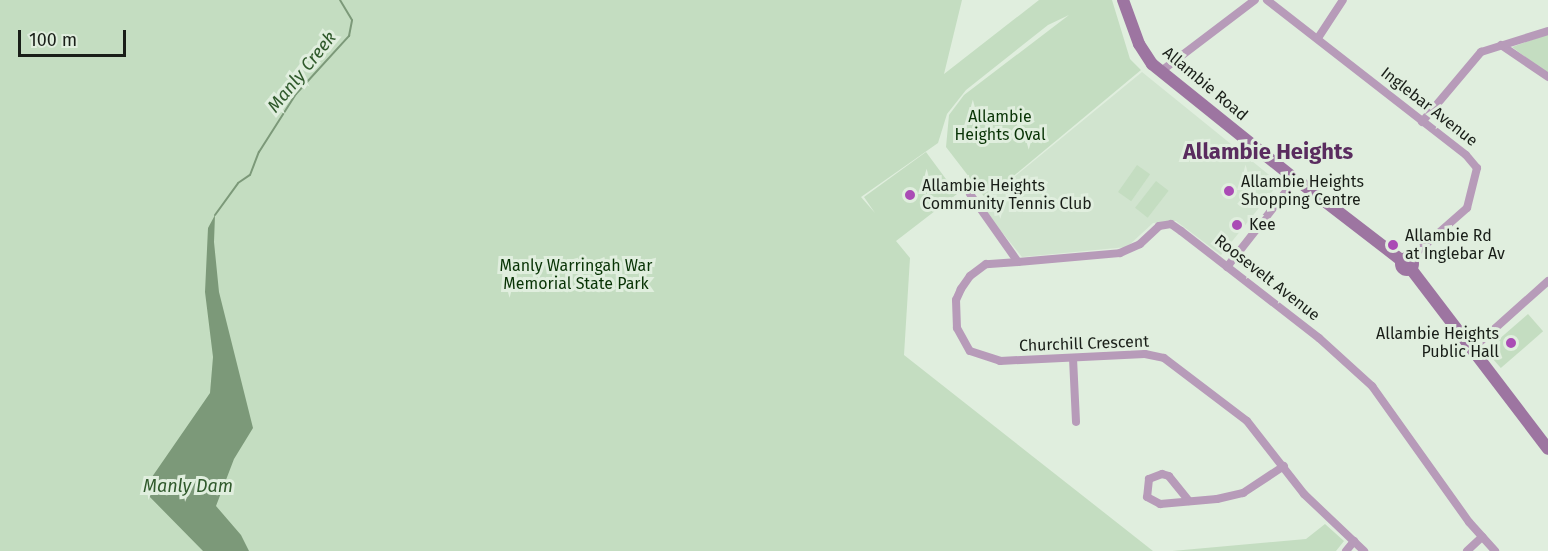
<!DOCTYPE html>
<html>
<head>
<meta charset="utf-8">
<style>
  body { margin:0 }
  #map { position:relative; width:1548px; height:551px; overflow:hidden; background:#e0eede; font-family:"Fira Sans",sans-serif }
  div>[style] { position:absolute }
  .built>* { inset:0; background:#d1e4cf }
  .green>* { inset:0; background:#c4ddc1; transform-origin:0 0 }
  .water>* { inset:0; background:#7c9979 }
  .stream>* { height:2px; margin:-1px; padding:0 1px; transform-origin:1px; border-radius:1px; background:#7c9979 }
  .minor>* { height:8px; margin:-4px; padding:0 4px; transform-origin:4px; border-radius:4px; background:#b79bb9 }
  .secondary>* { height:12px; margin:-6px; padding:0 6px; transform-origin:6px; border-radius:6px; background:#9d75a1 }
  .secondary>.ring { margin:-6px; padding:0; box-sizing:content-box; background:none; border:12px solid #9d75a1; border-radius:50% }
  .dots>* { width:16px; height:16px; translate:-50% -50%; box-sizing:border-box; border:3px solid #e0eede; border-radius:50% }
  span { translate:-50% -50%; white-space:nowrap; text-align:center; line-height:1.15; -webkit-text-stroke:6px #e0eede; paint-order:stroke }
  .street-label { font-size:16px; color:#191e18 }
  .park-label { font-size:16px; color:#083305 }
  .poi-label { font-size:16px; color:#191e18 }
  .left { translate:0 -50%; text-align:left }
  .right { translate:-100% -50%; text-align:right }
  .water-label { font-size:18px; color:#305a2c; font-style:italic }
  .district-label { font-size:22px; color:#5a2c5f; font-weight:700 }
  .scale { position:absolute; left:18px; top:30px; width:108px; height:27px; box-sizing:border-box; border:3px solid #191e18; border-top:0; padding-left:8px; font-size:18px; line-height:21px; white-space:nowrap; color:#191e18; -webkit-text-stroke:4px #e0eede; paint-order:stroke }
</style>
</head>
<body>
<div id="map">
  <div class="built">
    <i style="clip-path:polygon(1142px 72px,1279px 183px,1221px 255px,1176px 221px,1153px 223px,1127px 247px,1022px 257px,980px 205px)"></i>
  </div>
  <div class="green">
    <i style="clip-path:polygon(0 0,962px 0,944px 74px,1039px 0,1112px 0,1130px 59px,1141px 70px,986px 199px,946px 147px,949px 115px,964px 95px,1069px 15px,1048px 25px,966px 90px,947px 114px,938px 143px,861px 197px,875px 213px,864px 197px,926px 152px,957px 194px,896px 241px,910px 258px,904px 355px,1153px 551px,0 551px)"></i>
    <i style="clip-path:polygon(1548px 34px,1548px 74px,1512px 47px)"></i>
    <i style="left:1137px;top:165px;width:16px;height:33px;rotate:35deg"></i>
    <i style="left:1156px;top:181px;width:16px;height:34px;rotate:38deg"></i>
    <i style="left:1528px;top:314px;width:23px;height:56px;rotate:49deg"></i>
    <i style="clip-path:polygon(1325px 524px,1344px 541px,1336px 551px,1172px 551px,1306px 539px)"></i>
  </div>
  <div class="water">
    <i style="clip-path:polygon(215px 215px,214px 242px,219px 292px,253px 428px,234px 459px,216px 506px,241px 535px,249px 551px,203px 551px,143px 490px,210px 393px,213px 357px,205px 292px,208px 228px)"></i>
  </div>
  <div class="stream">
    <i style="left:215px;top:215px;width:39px;rotate:-54deg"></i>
    <i style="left:238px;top:183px;width:14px;rotate:-34deg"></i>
    <i style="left:250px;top:175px;width:25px;rotate:-69deg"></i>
    <i style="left:259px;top:152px;width:69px;rotate:-57.5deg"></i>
    <i style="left:296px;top:94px;width:79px;rotate:-47.6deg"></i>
    <i style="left:349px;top:36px;width:16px;rotate:-79deg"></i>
    <i style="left:352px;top:20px;width:23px;rotate:-121deg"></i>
  </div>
  <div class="minor">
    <i style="left:1267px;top:0;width:252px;rotate:37.9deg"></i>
    <i style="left:1466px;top:155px;width:17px;rotate:50deg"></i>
    <i style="left:1477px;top:168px;width:41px;rotate:104deg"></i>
    <i style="left:1467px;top:208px;width:76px;rotate:138.7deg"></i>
    <i style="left:1318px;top:38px;width:45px;rotate:-56.7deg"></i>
    <i style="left:1501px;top:45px;width:57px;rotate:34.2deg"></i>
    <i style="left:1160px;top:72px;width:119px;rotate:-37.2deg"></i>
    <i style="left:1422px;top:122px;width:92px;rotate:-49.9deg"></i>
    <i style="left:1481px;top:52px;width:70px;rotate:-17.4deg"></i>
    <i style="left:970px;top:194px;width:83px;rotate:54.8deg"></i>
    <i style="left:1018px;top:262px;width:102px;rotate:-5deg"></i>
    <i style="left:1120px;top:253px;width:22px;rotate:-24deg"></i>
    <i style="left:1140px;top:244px;width:26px;rotate:-43deg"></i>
    <i style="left:1159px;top:226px;width:12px;rotate:-9deg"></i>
    <i style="left:1171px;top:224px;width:12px;rotate:35deg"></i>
    <i style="left:1181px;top:231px;width:175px;rotate:37.8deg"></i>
    <i style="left:1319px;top:338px;width:72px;rotate:42.2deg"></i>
    <i style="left:1372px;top:386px;width:167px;rotate:54.5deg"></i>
    <i style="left:1469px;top:522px;width:39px;rotate:48deg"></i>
    <i style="left:1018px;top:262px;width:32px;rotate:176deg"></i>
    <i style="left:986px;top:264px;width:20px;rotate:143deg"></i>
    <i style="left:970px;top:276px;width:16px;rotate:125deg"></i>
    <i style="left:961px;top:289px;width:12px;rotate:114deg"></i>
    <i style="left:956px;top:300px;width:28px;rotate:88deg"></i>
    <i style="left:957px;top:328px;width:26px;rotate:61deg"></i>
    <i style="left:970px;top:351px;width:32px;rotate:18deg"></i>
    <i style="left:1000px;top:361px;width:145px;rotate:-2.8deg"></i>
    <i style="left:1145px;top:354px;width:19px;rotate:12deg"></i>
    <i style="left:1164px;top:358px;width:104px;rotate:37.2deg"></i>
    <i style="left:1247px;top:421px;width:93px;rotate:52deg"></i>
    <i style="left:1304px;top:494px;width:83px;rotate:43.5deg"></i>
    <i style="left:1227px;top:267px;width:104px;rotate:-52deg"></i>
    <i style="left:1472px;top:349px;width:102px;rotate:-41.8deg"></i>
    <i style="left:1073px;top:358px;width:64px;rotate:87.3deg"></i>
    <i style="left:1189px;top:501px;width:32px;rotate:-129deg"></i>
    <i style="left:1169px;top:476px;width:7px;rotate:-164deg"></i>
    <i style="left:1162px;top:474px;width:14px;rotate:159deg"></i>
    <i style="left:1149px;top:479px;width:18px;rotate:96deg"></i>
    <i style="left:1147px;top:497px;width:15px;rotate:28deg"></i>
    <i style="left:1160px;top:504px;width:57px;rotate:-5deg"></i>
    <i style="left:1217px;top:499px;width:27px;rotate:-13deg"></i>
    <i style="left:1243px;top:493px;width:49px;rotate:-33.4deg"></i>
    <i style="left:1346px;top:551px;width:13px;rotate:-51deg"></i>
    <i style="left:1467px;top:551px;width:21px;rotate:-43deg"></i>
  </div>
  <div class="secondary">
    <i style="left:1123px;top:0;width:47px;rotate:70deg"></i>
    <i style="left:1139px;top:44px;width:24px;rotate:57deg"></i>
    <i style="left:1152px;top:64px;width:177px;rotate:38.8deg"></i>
    <i style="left:1301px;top:183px;width:126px;rotate:37.6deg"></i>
    <i class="ring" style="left:1401px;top:258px;width:0;height:0"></i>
    <i style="left:1411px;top:269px;width:226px;rotate:52.7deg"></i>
  </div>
  <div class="dots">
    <i style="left:1229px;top:191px;background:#aa4bb5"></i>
    <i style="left:910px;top:195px;background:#aa4bb5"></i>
    <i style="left:1237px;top:225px;background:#aa4bb5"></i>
    <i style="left:1393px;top:245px;background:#aa4bb5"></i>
    <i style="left:1511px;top:343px;background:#aa4bb5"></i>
  </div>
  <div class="street-label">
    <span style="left:1205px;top:84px;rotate:40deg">Allambie Road</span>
    <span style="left:1429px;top:107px;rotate:38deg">Inglebar Avenue</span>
    <span style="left:1267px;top:278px;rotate:38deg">Roosevelt Avenue</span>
    <span style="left:1084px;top:344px;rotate:-2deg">Churchill Crescent</span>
  </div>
  <div class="park-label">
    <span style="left:1000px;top:126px">Allambie<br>Heights Oval</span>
    <span style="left:576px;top:275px">Manly Warringah War<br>Memorial State Park</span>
  </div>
  <div class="poi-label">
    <span class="left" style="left:1241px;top:191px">Allambie Heights<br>Shopping Centre</span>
    <span class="left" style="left:922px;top:195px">Allambie Heights<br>Community Tennis Club</span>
    <span class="left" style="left:1249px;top:225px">Kee</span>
    <span class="left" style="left:1405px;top:245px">Allambie Rd<br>at Inglebar Av</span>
    <span class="right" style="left:1499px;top:343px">Allambie Heights<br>Public Hall</span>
  </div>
  <div class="water-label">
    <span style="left:302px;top:72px;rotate:-51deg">Manly Creek</span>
    <span style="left:188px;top:486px">Manly Dam</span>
  </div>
  <div class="district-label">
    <span style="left:1268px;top:152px">Allambie Heights</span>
  </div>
  <div class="scale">100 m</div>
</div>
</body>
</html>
